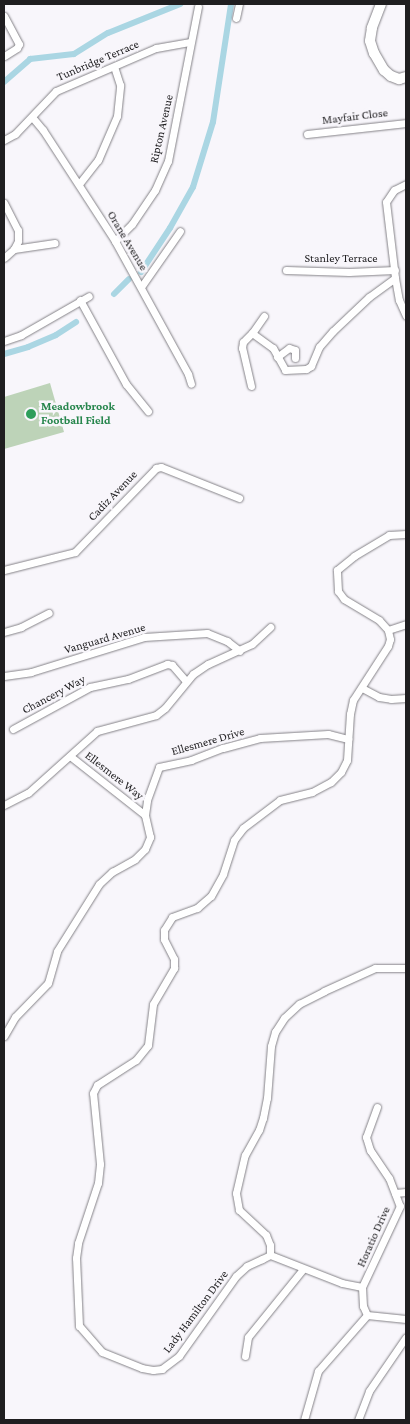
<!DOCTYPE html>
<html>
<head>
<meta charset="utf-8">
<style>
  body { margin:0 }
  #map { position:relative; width:410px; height:1424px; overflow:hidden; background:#f8f6fb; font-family:"Crimson Pro",serif }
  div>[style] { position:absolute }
  .green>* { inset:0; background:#bdd3b8 }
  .canal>* { height:6px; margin:-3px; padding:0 3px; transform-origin:3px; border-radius:3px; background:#aad6e3 }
  .roads { filter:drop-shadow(0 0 1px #848287) drop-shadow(0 0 1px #848287) }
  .street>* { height:7px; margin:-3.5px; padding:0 3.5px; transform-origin:3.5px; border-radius:3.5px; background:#fff }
  .secondary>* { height:10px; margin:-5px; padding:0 5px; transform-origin:5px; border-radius:5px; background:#fff }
  .dots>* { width:14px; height:14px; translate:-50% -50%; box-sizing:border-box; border:2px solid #f8f6fb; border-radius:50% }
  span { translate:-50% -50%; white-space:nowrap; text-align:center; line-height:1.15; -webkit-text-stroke:5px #f8f6fb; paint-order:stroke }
  .street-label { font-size:12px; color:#1f1e20 }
  .leisure-label { font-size:12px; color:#27864d; font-weight:700 }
  .left { translate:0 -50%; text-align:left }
  .frame { position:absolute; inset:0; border:5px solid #1f1e20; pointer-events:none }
</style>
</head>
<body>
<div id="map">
  <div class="green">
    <i style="clip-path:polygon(50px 383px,64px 432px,4px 449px,4px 397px)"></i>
  </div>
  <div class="canal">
    <i style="left:4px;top:82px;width:35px;rotate:-41deg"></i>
    <i style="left:30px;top:59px;width:44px;rotate:-6.5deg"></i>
    <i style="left:74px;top:54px;width:40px;rotate:-32deg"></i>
    <i style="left:108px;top:33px;width:78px;rotate:-21.9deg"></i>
    <i style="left:141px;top:272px;width:53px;rotate:-56.6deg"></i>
    <i style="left:170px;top:228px;width:47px;rotate:-60.7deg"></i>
    <i style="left:193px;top:187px;width:68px;rotate:-72.9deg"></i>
    <i style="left:213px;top:122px;width:119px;rotate:-81.3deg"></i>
    <i style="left:114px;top:294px;width:21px;rotate:-45deg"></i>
    <i style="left:4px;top:354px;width:25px;rotate:-16deg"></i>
    <i style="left:28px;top:347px;width:30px;rotate:-23deg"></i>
    <i style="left:56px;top:335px;width:24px;rotate:-33deg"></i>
  </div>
  <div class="roads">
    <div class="street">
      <i style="left:4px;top:16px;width:32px;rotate:62deg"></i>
      <i style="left:19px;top:44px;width:4px;rotate:117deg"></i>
      <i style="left:17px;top:48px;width:15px;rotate:148deg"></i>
      <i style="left:236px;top:18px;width:14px;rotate:-78deg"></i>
      <i style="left:32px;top:117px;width:17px;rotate:50deg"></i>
      <i style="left:43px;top:130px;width:132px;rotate:57deg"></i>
      <i style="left:115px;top:241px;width:152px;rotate:61.2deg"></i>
      <i style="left:188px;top:374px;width:10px;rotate:73deg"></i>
      <i style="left:307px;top:134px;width:100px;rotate:-6.3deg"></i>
      <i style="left:4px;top:140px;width:13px;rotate:-29deg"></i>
      <i style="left:15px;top:134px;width:59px;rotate:-46.4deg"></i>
      <i style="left:56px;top:91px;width:109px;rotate:-23.3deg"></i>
      <i style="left:156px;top:48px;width:35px;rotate:-10deg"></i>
      <i style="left:79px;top:184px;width:31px;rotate:-52deg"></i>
      <i style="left:98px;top:160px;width:48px;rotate:-66.6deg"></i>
      <i style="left:117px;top:116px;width:31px;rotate:-84deg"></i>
      <i style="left:120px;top:85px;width:19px;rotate:-108deg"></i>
      <i style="left:406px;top:184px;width:13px;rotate:153deg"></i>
      <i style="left:394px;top:190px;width:14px;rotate:124deg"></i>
      <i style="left:386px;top:202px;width:77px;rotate:83.2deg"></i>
      <i style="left:395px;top:278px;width:22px;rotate:80deg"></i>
      <i style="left:399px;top:300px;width:17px;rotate:66deg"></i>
      <i style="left:4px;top:203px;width:30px;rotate:63deg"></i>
      <i style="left:18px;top:230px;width:11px;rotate:90deg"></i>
      <i style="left:18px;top:241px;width:9px;rotate:117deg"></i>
      <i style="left:14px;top:249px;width:13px;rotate:138deg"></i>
      <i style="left:115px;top:241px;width:24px;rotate:-45deg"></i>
      <i style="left:132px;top:224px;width:41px;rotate:-55.9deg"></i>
      <i style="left:155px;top:190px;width:32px;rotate:-66deg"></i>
      <i style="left:168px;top:161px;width:157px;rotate:-79deg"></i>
      <i style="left:14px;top:249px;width:41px;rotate:-8.3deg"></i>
      <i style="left:286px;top:270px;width:63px;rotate:1.8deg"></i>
      <i style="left:349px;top:272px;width:46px;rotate:-2.5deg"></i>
      <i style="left:141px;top:287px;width:68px;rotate:-55.1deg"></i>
      <i style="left:80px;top:300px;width:96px;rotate:61.3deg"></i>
      <i style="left:126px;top:384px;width:35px;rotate:51deg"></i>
      <i style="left:264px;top:316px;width:21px;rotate:125deg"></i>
      <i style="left:252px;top:333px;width:26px;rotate:36deg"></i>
      <i style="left:273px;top:348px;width:25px;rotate:61deg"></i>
      <i style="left:285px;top:370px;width:21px;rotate:-3deg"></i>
      <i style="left:306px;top:369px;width:6px;rotate:-31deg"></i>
      <i style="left:311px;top:366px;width:21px;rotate:-67deg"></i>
      <i style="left:319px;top:347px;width:21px;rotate:-49deg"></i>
      <i style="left:333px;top:331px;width:50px;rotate:-43.4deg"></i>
      <i style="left:369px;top:297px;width:32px;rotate:-36deg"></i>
      <i style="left:4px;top:341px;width:18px;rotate:-19deg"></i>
      <i style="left:21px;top:335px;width:78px;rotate:-29.8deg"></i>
      <i style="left:277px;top:357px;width:15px;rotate:-37deg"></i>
      <i style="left:289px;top:348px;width:6px;rotate:18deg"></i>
      <i style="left:295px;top:350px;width:8px;rotate:90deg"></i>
      <i style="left:251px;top:386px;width:39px;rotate:-103deg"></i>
      <i style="left:242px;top:348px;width:6px;rotate:-81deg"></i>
      <i style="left:243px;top:342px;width:13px;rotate:-45deg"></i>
      <i style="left:4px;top:570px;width:73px;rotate:-14.2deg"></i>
      <i style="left:75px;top:552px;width:117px;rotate:-46deg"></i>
      <i style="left:156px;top:468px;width:5px;rotate:-11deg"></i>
      <i style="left:161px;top:467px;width:84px;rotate:21.7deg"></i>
      <i style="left:388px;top:630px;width:19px;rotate:-18deg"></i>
      <i style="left:4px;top:632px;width:18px;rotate:-16deg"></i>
      <i style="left:21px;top:627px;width:31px;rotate:-27deg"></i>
      <i style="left:4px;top:676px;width:27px;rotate:-8deg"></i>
      <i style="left:31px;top:672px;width:118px;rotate:-17.2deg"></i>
      <i style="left:144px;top:637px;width:63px;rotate:-3.6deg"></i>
      <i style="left:207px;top:633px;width:22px;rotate:22deg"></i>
      <i style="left:227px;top:641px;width:16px;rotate:38deg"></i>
      <i style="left:362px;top:688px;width:19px;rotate:28deg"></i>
      <i style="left:379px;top:697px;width:12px;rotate:9deg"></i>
      <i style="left:391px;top:699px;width:15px;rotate:-4deg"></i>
      <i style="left:13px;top:729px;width:88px;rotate:-28.6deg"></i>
      <i style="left:90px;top:687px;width:39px;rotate:-12deg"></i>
      <i style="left:128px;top:679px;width:42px;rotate:-21deg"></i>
      <i style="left:167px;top:664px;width:5px;rotate:11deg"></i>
      <i style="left:172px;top:665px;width:21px;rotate:49deg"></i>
      <i style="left:70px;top:756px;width:95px;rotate:38.2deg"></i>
      <i style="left:4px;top:805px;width:27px;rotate:-27deg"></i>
      <i style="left:28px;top:793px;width:93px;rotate:-41.9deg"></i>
      <i style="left:97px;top:731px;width:61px;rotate:-15.2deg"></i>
      <i style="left:156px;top:715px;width:11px;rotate:-38deg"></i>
      <i style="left:165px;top:708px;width:44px;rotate:-50.5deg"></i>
      <i style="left:193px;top:674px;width:18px;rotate:-34deg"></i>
      <i style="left:208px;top:664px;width:48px;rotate:-24.4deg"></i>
      <i style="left:252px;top:644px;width:25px;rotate:-43deg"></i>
      <i style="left:4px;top:1036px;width:22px;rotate:-60deg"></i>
      <i style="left:15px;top:1017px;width:47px;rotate:-45.9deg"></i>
      <i style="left:48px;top:983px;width:33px;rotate:-74deg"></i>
      <i style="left:57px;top:951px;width:79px;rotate:-57.9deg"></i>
      <i style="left:99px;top:884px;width:18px;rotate:-43deg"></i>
      <i style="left:112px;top:872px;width:26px;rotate:-29deg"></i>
      <i style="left:135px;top:859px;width:14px;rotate:-45deg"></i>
      <i style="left:145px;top:849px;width:13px;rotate:-67deg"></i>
      <i style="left:150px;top:837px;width:23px;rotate:-103deg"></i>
      <i style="left:145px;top:815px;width:15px;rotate:-82deg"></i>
      <i style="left:147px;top:800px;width:35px;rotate:-70deg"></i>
      <i style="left:159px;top:767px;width:33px;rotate:-12deg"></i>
      <i style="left:191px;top:760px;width:34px;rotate:-21deg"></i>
      <i style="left:223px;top:748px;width:38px;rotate:-15deg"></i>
      <i style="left:260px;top:738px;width:68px;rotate:-3.4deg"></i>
      <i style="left:328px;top:734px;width:21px;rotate:14deg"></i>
      <i style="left:377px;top:1107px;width:32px;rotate:110deg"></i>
      <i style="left:366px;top:1137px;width:14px;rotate:73deg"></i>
      <i style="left:370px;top:1150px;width:34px;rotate:56deg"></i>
      <i style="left:389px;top:1178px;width:30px;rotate:69deg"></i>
      <i style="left:400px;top:1206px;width:89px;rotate:115.1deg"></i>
      <i style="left:362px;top:1287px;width:19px;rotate:87deg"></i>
      <i style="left:363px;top:1306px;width:10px;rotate:66deg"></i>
      <i style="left:367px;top:1315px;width:39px;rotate:6deg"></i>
      <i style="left:395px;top:1193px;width:11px;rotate:-5deg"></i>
      <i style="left:270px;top:1255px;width:10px;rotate:-90deg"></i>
      <i style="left:270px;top:1245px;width:11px;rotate:-112deg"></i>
      <i style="left:266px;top:1235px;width:37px;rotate:-137deg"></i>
      <i style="left:239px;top:1210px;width:17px;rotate:-100deg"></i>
      <i style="left:236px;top:1193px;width:39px;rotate:-77deg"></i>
      <i style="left:245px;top:1155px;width:29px;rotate:-61deg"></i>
      <i style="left:259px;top:1130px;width:13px;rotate:-72deg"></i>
      <i style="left:263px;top:1118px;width:20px;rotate:-79deg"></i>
      <i style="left:267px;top:1098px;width:52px;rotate:-85.6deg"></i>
      <i style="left:271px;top:1046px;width:15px;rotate:-74deg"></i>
      <i style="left:275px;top:1032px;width:17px;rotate:-57deg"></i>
      <i style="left:284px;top:1018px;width:21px;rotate:-43deg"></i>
      <i style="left:299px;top:1004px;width:28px;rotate:-27deg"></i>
      <i style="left:324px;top:991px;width:56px;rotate:-24.3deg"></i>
      <i style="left:375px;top:968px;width:31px"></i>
      <i style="left:362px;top:1287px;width:20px;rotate:-169deg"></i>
      <i style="left:342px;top:1283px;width:77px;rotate:-158.7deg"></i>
      <i style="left:270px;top:1255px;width:9px;rotate:153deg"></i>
      <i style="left:262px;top:1259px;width:17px;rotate:155deg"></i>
      <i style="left:247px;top:1266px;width:15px;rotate:138deg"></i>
      <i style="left:236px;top:1276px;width:98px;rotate:125.5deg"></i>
      <i style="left:179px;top:1356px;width:21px;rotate:143deg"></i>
      <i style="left:162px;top:1369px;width:9px;rotate:174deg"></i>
      <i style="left:153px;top:1370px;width:11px;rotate:-170deg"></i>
      <i style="left:142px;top:1368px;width:43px;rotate:-158.2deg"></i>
      <i style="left:102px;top:1352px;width:35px;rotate:-131deg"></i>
      <i style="left:79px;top:1326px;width:68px;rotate:-92.5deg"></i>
      <i style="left:76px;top:1258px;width:15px;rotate:-82deg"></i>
      <i style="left:78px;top:1243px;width:63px;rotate:-71.6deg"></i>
      <i style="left:98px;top:1183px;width:19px;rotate:-84deg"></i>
      <i style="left:100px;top:1164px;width:71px;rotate:-95.6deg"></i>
      <i style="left:93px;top:1093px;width:9px;rotate:-63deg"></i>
      <i style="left:97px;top:1085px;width:46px;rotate:-32.7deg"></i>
      <i style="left:136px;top:1060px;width:19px;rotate:-51deg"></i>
      <i style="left:148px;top:1045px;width:41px;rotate:-83deg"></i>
      <i style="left:153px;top:1004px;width:42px;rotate:-59.7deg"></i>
      <i style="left:174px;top:968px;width:9px;rotate:-90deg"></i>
      <i style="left:174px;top:959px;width:22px;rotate:-117deg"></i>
      <i style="left:164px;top:939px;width:9px;rotate:-90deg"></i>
      <i style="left:164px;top:930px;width:15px;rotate:-58deg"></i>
      <i style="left:172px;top:917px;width:27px;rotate:-20deg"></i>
      <i style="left:197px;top:908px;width:18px;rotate:-41deg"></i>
      <i style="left:211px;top:896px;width:25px;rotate:-61deg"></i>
      <i style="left:223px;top:874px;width:36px;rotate:-72deg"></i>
      <i style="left:234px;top:840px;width:15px;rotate:-53deg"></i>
      <i style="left:243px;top:828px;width:46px;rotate:-37.1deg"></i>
      <i style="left:280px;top:800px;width:33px;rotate:-14deg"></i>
      <i style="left:312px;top:792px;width:21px;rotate:-28deg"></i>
      <i style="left:331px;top:782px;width:14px;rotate:-45deg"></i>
      <i style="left:341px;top:772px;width:13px;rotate:-63deg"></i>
      <i style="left:347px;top:760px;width:46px;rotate:-86.3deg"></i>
      <i style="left:350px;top:714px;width:14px;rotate:-78deg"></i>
      <i style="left:353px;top:700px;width:64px;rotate:-57.1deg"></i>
      <i style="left:388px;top:646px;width:7px;rotate:-74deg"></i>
      <i style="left:390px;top:639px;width:9px;rotate:-103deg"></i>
      <i style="left:388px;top:630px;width:13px;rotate:-132deg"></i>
      <i style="left:379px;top:620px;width:41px;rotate:-149deg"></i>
      <i style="left:344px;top:599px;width:10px;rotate:-127deg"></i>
      <i style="left:338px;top:591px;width:21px;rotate:-93deg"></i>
      <i style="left:337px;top:570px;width:22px;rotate:-39deg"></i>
      <i style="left:354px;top:556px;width:41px;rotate:-31deg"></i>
      <i style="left:389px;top:535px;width:17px;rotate:-3deg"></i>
      <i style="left:245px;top:1356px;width:19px;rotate:-81deg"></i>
      <i style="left:248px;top:1337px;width:87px;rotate:-51deg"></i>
      <i style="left:304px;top:1420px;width:51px;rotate:-74.1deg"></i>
      <i style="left:318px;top:1371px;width:74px;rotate:-48.8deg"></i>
      <i style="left:358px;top:1420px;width:31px;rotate:-69deg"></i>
      <i style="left:369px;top:1391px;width:65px;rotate:-55.6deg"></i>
    </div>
    <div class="secondary">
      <i style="left:381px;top:4px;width:26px;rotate:111deg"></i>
      <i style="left:372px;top:28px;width:13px;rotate:99deg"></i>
      <i style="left:370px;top:41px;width:13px;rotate:72deg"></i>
      <i style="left:374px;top:53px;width:20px;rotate:60deg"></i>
      <i style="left:384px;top:70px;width:9px;rotate:41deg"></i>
      <i style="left:391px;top:76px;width:9px;rotate:21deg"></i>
      <i style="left:399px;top:79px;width:7px;rotate:-16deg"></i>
    </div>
  </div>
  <div class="dots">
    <i style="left:31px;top:414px;background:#2e9e5b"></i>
  </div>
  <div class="street-label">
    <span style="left:98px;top:61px;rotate:-23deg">Tunbridge Terrace</span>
    <span style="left:355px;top:117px;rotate:-7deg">Mayfair Close</span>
    <span style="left:162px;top:129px;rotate:-77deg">Ripton Avenue</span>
    <span style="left:127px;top:241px;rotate:59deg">Orane Avenue</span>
    <span style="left:341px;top:259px">Stanley Terrace</span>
    <span style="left:113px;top:496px;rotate:-46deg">Cadiz Avenue</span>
    <span style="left:105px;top:639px;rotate:-16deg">Vanguard Avenue</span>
    <span style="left:54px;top:695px;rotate:-28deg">Chancery Way</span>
    <span style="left:208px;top:742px;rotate:-16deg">Ellesmere Drive</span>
    <span style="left:114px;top:776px;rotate:38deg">Ellesmere Way</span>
    <span style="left:374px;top:1237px;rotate:-66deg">Horatio Drive</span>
    <span style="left:196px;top:1312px;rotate:-53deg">Lady Hamilton Drive</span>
  </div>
  <div class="leisure-label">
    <span class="left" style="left:41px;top:414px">Meadowbrook<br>Football Field</span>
  </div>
  <div class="frame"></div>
</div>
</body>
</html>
